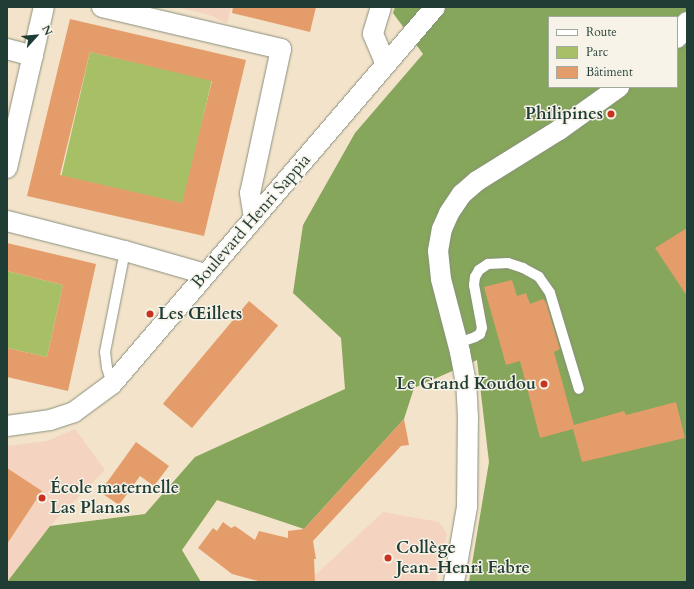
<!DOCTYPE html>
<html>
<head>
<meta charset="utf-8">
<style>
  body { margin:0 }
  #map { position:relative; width:694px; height:589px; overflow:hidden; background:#f3e3ca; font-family:Cardo,serif }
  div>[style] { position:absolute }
  .built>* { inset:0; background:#f4d3c0 }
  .green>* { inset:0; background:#a7c066; transform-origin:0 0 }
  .forest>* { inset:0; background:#85a65b }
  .building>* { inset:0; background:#e49d6a; transform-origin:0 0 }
  .roads { filter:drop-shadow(0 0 1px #89907f) drop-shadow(0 0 1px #89907f) }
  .lane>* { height:10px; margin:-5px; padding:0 5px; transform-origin:5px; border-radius:5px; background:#fff }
  .street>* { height:20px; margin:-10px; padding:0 10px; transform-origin:10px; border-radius:10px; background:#fff }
  .dots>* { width:11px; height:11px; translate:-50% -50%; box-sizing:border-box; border:2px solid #f7f3e8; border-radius:50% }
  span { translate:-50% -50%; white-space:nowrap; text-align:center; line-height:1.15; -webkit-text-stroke:3px #f7f3e8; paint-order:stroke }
  .poi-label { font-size:17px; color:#1f3d34; font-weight:700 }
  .right { translate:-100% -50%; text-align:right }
  .left { translate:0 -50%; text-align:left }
  .street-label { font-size:17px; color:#1f3d34 }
  .frame { position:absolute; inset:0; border:8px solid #1f3d34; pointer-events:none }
  .legend { position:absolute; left:548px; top:16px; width:130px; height:72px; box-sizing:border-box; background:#f7f3e8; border:1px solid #a1aaa0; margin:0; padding:5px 7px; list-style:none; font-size:12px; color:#1f3d34 }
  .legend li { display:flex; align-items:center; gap:8px; height:20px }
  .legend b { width:20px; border:1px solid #a1aaa0 }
  .north { position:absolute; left:16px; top:16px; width:40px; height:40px; -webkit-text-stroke:3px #f7f3e8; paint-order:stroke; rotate:63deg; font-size:11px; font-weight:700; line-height:16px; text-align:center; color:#1f3d34 }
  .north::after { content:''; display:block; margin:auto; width:14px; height:18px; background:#1f3d34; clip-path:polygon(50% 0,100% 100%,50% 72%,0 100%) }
</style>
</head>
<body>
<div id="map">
  <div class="built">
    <i style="clip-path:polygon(177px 7px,231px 7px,227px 23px,209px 15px)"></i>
    <i style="clip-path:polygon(75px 429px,105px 470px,50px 526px,7px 581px,7px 446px,47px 441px)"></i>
    <i style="clip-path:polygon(383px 512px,439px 522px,447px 534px,436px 582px,308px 582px)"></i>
  </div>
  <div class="green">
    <i style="left:90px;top:52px;width:125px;height:127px;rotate:13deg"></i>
    <i style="clip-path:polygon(7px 271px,63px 285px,47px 357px,7px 348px)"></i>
  </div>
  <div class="forest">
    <i style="clip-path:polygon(evenodd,395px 7px,687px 7px,687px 582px,469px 582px,489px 462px,477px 360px,414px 388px,404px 419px,304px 529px,217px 500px,182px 550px,201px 582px,7px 582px,50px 526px,145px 514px,195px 457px,345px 389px,341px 338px,293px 293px,303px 225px,355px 133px,423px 54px,393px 13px,395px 7px,549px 17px,677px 17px,677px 87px,549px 87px,549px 17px)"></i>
  </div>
  <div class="building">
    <i style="clip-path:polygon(233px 7px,316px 7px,310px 32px,232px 13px)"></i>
    <i style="clip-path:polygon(evenodd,70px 19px,246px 60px,204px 236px,27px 196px,70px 19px,90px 52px,212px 81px,182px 203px,60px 175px,90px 52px)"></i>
    <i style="clip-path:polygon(687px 228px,687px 296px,655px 248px)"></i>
    <i style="clip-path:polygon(7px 243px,96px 264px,68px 391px,7px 377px,7px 348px,47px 357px,63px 285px,7px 271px)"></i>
    <i style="clip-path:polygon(512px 280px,517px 296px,526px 293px,530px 304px,543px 299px,546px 302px,560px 349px,554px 352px,574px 425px,624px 411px,626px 415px,676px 402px,685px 438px,582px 462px,573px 429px,540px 438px,520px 361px,506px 365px,484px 287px)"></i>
    <i style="left:249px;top:301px;width:38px;height:134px;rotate:40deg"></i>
    <i style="clip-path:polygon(404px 419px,409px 445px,401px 446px,313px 541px,316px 559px,314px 559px,315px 582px,262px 582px,232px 574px,198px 548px,213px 528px,217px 531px,223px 522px,231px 528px,235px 526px,255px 540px,259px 531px,288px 538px,288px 531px,304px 529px)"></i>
    <i style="clip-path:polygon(136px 442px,169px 466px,154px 486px,140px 476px,119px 505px,100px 492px)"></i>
    <i style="clip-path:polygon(7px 468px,42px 491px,7px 544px)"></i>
  </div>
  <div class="roads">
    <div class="lane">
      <i style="left:458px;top:343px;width:18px;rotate:-19deg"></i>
      <i style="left:475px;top:337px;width:6px;rotate:-31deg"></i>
      <i style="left:480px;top:334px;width:6px;rotate:-72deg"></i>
      <i style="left:482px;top:328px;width:44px;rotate:-100.5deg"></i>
      <i style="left:474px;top:285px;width:8px;rotate:-83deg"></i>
      <i style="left:475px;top:277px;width:8px;rotate:-60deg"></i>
      <i style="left:479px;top:270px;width:11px;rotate:-34deg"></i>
      <i style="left:488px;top:264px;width:20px;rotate:-3deg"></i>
      <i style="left:508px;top:263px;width:16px;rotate:18deg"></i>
      <i style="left:523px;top:268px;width:18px;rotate:29deg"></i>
      <i style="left:539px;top:277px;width:19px;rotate:55deg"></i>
      <i style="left:550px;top:293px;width:100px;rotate:73.2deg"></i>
      <i style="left:112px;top:384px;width:17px;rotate:-107deg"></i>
      <i style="left:107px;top:368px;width:16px;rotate:-97deg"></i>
      <i style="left:105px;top:352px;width:103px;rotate:-78.8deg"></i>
    </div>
    <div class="street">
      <i style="left:102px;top:7px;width:184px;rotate:13.2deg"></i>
      <i style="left:281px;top:49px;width:147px;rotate:102.1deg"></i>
      <i style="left:250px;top:193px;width:26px;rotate:81deg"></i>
      <i style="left:381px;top:7px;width:28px;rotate:107deg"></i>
      <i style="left:373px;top:34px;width:33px;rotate:67deg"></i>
      <i style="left:677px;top:38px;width:19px;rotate:-58deg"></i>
      <i style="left:7px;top:49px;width:27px;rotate:15deg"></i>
      <i style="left:7px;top:168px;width:165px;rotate:-77.1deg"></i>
      <i style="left:7px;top:221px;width:122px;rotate:14.3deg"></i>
      <i style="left:125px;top:251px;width:83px;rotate:16deg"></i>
      <i style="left:7px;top:426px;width:43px;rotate:-7.9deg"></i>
      <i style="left:50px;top:420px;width:25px;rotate:-18deg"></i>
      <i style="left:74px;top:412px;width:47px;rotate:-36.4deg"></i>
      <i style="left:112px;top:384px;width:496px;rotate:-49.4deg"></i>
      <i style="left:454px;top:582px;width:76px;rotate:-80.2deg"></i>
      <i style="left:467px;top:507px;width:89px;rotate:-89.4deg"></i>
      <i style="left:468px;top:418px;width:35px;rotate:-93deg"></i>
      <i style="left:466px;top:383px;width:32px;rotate:-101deg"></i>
      <i style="left:460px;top:352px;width:75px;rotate:-104.6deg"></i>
      <i style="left:441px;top:279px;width:28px;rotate:-96deg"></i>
      <i style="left:438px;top:251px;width:22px;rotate:-80deg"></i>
      <i style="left:442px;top:229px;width:17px;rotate:-66deg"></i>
      <i style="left:449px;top:213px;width:23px;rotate:-56deg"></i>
      <i style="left:462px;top:194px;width:20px;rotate:-41deg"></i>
      <i style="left:477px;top:181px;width:97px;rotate:-31.9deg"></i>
      <i style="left:559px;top:130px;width:74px;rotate:-35.6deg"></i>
    </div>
  </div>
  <div class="dots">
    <i style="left:611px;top:114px;background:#c8321e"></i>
    <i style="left:150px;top:314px;background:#c8321e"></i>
    <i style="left:544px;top:384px;background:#c8321e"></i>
    <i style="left:42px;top:498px;background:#c8321e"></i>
    <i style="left:388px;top:558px;background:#c8321e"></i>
  </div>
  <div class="poi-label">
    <span class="right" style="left:603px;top:114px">Philipines</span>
    <span class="left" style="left:158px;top:314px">Les Œillets</span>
    <span class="right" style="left:536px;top:384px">Le Grand Koudou</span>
    <span class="left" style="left:50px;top:498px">École maternelle<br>Las Planas</span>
    <span class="left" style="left:396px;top:558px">Collège<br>Jean-Henri Fabre</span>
  </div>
  <div class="street-label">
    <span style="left:251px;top:221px;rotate:-49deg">Boulevard Henri Sappia</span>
  </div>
  <div class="frame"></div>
  <ul class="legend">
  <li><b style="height:5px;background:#fff"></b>Route</li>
  <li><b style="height:11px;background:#a7c066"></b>Parc</li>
  <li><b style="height:11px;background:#e49d6a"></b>Bâtiment</li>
  </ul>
  <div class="north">N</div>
</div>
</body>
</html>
